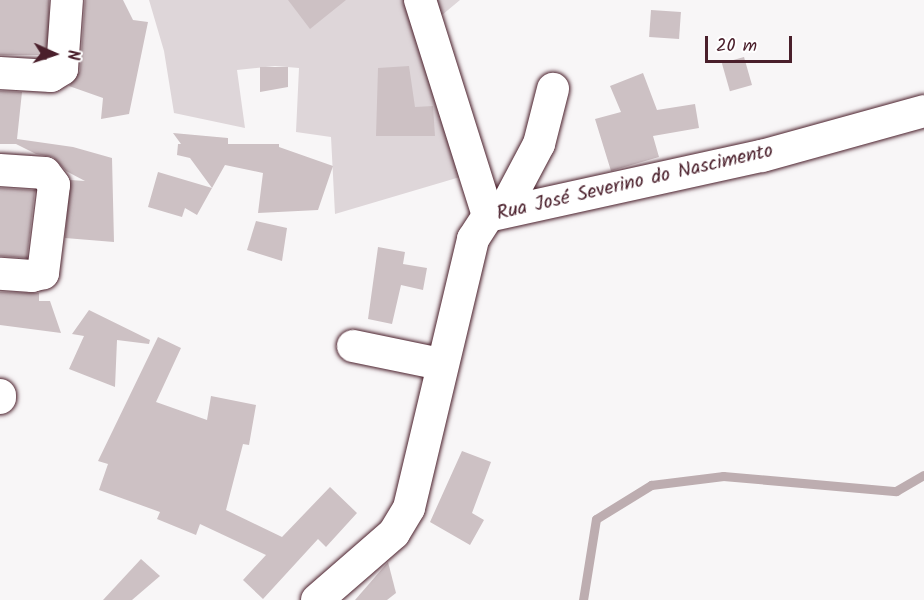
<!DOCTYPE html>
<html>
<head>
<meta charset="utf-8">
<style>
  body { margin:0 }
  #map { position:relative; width:924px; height:600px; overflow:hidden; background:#f8f6f7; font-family:Kalam,sans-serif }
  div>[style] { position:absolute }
  .green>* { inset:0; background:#ded6d9 }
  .stream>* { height:9px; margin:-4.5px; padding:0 4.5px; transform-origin:4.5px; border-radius:4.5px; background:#bdadb0 }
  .building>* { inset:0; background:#cdc1c4; transform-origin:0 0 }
  .roads { filter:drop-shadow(0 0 2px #4a1f2b) drop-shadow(0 0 2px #4a1f2b) }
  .minor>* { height:32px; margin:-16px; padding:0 16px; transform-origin:16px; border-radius:16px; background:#fff }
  span { translate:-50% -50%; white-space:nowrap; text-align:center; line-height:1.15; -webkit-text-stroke:5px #fff; paint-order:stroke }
  .street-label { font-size:20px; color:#4a1f2b }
  .north { position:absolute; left:24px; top:24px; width:60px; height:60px; -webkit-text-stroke:4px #fff; paint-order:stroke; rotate:93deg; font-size:16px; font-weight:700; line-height:24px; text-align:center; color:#4a1f2b }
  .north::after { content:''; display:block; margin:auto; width:21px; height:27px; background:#4a1f2b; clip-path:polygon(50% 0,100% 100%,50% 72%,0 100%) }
  .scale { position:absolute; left:705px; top:36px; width:87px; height:27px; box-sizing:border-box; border:3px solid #4a1f2b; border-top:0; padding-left:8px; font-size:18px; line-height:21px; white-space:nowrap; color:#4a1f2b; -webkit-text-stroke:4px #fff; paint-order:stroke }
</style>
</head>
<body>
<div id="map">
  <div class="green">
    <i style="clip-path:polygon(149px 0,460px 0,424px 30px,460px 177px,335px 214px,331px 137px,296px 132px,299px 68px,275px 66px,237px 70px,245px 128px,174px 113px,164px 51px)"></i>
  </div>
  <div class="stream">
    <i style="left:583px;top:600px;width:82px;rotate:-80.9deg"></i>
    <i style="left:596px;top:519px;width:65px;rotate:-31.7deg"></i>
    <i style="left:651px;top:485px;width:73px;rotate:-7.1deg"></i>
    <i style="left:723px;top:476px;width:174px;rotate:5deg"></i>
    <i style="left:896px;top:491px;width:32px;rotate:-30deg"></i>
  </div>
  <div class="building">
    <i style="left:0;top:0;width:49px;height:55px"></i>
    <i style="clip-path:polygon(85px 0,123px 0,133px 20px,148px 22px,129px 114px,101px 119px,103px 98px,69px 86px,80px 71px)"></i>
    <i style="clip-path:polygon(288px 0,346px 0,310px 29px)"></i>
    <i style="left:651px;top:10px;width:30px;height:27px;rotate:4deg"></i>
    <i style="left:744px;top:57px;width:29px;height:23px;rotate:74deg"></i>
    <i style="clip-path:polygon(409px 66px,415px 107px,433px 106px,435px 136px,376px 136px,378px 68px)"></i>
    <i style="clip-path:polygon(260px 67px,288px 67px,288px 87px,260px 92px)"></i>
    <i style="clip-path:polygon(643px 73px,657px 110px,695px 104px,699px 128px,653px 136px,659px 157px,611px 171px,595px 119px,621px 112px,610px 86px)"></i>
    <i style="clip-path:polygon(0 91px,22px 92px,17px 139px,73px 147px,112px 158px,114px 242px,65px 238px,70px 180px,85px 181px,66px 171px,53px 157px,36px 154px,16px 144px,0 144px)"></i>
    <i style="clip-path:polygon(173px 133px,228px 138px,228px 144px,279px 144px,279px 147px,333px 166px,318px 210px,258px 213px,263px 173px,225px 165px,212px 188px,190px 158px,177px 155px,178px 144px,181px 144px)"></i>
    <i style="clip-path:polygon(158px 172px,212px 188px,197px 215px,185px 208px,182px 217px,148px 207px)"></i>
    <i style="clip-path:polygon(0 188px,35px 190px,27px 258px,0 256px)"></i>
    <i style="clip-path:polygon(256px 221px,287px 228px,282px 261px,247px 250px)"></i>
    <i style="clip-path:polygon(378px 247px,405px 252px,403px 264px,427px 268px,423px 290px,401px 285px,392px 324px,368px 319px)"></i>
    <i style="clip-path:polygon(0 292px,39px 293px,39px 301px,50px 301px,61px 333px,0 325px)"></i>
    <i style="clip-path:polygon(89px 310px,150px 340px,149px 344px,117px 340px,115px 387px,69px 369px,84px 336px,72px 334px)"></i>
    <i style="clip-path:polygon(158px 337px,181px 348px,156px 402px,207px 420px,211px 396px,256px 405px,249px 445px,243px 444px,226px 510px,282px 537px,330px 487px,357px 513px,326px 547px,318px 539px,263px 599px,243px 580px,266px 555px,200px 524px,196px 535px,157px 519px,160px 512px,99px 490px,108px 464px,98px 461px)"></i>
    <i style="clip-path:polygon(462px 451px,491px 462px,472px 513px,484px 520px,470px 545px,430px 522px)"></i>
    <i style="clip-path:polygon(141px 559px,160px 576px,132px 600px,103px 600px)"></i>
    <i style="clip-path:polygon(388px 562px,396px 593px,387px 600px,355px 600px)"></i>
  </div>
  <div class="roads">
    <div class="minor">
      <i style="left:420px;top:0;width:226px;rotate:72.5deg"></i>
      <i style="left:0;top:73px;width:51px;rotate:3.4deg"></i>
      <i style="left:51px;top:76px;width:13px;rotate:-32deg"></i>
      <i style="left:62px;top:69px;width:69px;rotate:-85.9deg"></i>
      <i style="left:0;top:170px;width:45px;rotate:3.8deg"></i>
      <i style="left:45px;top:173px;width:15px;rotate:53deg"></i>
      <i style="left:54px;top:185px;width:89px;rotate:97.1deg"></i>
      <i style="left:43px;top:273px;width:11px;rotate:165deg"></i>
      <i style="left:32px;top:276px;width:32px;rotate:-176deg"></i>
      <i style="left:504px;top:210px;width:75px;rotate:-62.1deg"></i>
      <i style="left:539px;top:144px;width:57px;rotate:-75.7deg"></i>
      <i style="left:353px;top:346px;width:90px;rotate:11.6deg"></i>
      <i style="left:0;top:395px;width:3px;rotate:90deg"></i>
      <i style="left:317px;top:600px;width:102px;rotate:-41deg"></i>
      <i style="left:394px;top:533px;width:29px;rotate:-59deg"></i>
      <i style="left:409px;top:508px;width:277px;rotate:-76.6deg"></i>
      <i style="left:473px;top:239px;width:27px;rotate:-57deg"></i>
      <i style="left:488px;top:216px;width:280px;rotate:-12.4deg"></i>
      <i style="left:762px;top:156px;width:168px;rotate:-15.5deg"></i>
    </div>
  </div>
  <div class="street-label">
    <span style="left:635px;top:183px;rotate:-13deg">Rua José Severino do Nascimento</span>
  </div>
  <div class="north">N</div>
  <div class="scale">20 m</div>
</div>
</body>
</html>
